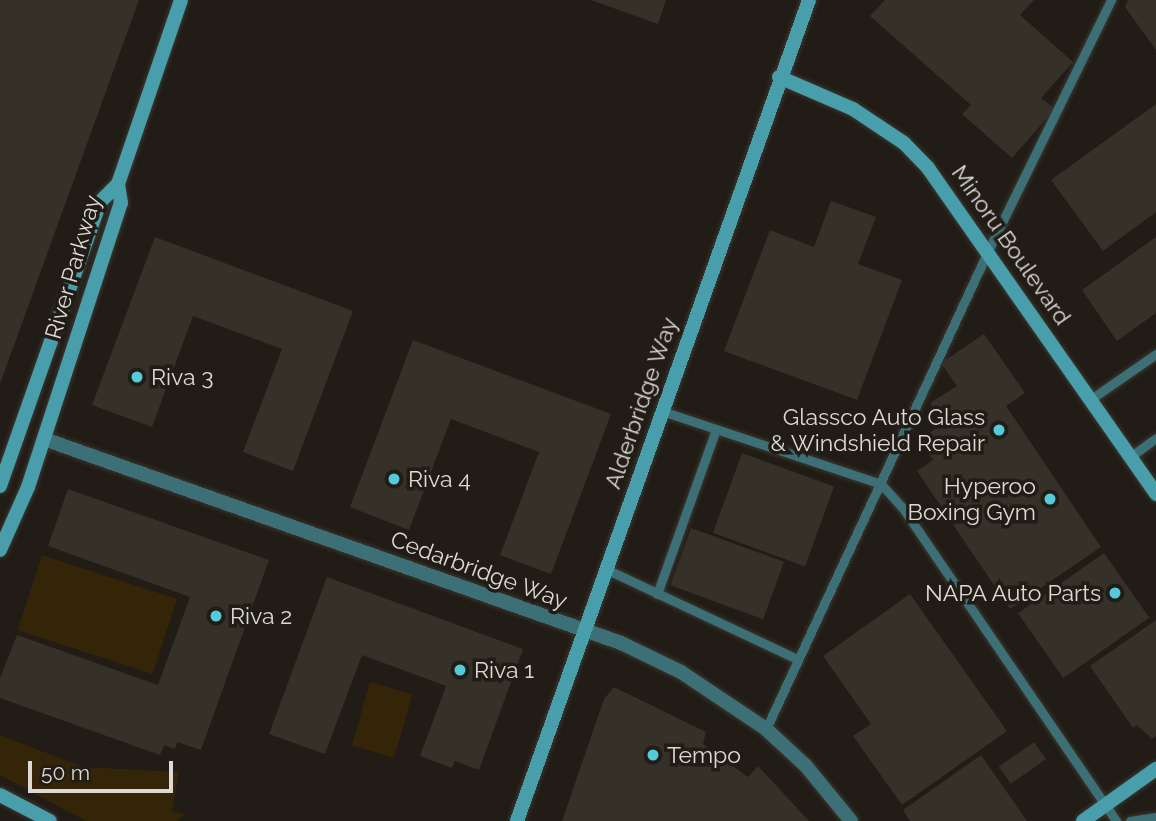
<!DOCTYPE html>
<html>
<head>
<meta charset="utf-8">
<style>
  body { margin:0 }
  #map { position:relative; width:1156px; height:821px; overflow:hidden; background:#211c15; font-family:Raleway,sans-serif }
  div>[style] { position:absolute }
  .green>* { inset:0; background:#352508; transform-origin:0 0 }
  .building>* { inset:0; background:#353028; transform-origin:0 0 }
  .roads { filter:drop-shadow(0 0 2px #3b3730) drop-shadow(0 0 2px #3b3730) }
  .lane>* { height:9px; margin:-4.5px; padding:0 4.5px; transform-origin:4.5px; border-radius:4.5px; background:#3c6f76 }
  .street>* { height:14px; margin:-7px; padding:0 7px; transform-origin:7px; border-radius:7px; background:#3c6f76 }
  .secondary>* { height:14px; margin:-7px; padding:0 7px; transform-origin:7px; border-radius:7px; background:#489eaa }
  .dots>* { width:19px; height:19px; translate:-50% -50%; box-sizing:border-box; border:4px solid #211c15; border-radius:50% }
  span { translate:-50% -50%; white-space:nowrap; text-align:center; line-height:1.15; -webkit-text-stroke:7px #211c15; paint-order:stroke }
  .street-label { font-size:23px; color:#dddad5 }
  .poi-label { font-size:23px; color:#dddad5 }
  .left { translate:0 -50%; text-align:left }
  .right { translate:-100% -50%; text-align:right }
  .scale { position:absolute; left:28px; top:761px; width:145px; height:32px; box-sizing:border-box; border:4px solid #dddad5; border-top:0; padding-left:9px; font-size:21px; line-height:24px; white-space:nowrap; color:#dddad5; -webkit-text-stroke:5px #211c15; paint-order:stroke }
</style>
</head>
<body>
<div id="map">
  <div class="green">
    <i style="left:42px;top:555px;width:142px;height:79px;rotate:18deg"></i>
    <i style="left:370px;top:682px;width:44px;height:66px;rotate:16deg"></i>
    <i style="clip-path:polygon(0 735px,83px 767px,179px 772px,172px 811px,185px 814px,177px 821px,86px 821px,0 775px)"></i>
  </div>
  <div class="building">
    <i style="clip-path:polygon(0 0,139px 0,0 384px)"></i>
    <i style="clip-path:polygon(591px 0,666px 0,658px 24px)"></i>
    <i style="clip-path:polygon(885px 0,1034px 0,1020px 15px,1073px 62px,1041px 98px,1055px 109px,1012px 158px,962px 114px,971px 105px,870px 16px)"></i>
    <i style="clip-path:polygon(1128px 0,1156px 0,1156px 50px,1125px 7px)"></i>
    <i style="clip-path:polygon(1156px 104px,1156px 212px,1103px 251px,1051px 180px)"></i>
    <i style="clip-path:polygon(831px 201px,876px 217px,858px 264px,902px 280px,857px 400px,724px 351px,770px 230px,814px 247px)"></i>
    <i style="clip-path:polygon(155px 237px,353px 311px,293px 471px,243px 452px,282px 349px,193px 316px,152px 427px,92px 405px)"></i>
    <i style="clip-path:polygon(1156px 237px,1156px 313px,1117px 341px,1082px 290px)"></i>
    <i style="clip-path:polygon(984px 334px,1025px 393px,1006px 406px,1101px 547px,1010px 609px,917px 471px,933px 460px,919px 440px,944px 423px,930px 403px,957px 386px,941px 363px)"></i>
    <i style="clip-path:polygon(413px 340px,611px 414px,551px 574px,500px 555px,539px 452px,451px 419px,409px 530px,350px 507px)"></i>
    <i style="left:742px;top:453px;width:98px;height:85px;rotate:20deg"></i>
    <i style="clip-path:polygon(68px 489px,269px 560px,201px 750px,177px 742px,175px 749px,164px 745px,160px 755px,0 698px,0 678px,17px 635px,158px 685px,190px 597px,48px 546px)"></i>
    <i style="left:691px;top:528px;width:99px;height:61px;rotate:20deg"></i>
    <i style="left:1104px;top:553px;width:79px;height:105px;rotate:55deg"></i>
    <i style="clip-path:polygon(327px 577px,523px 649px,479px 770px,455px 761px,452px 768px,420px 756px,446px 686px,362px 655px,325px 754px,269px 734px)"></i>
    <i style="clip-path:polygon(910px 594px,1007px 731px,902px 805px,853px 736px,871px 724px,823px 656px)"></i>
    <i style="clip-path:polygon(1156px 620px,1156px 736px,1152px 739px,1137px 725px,1133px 728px,1090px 666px)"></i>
    <i style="clip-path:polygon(614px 687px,706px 732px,703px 744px,748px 777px,758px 766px,809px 821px,562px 821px,604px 699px)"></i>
    <i style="left:1034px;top:742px;width:21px;height:43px;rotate:55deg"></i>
    <i style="clip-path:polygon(981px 755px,1027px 821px,910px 821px,903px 810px)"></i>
  </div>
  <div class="roads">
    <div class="lane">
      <i style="left:1091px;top:399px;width:79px;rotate:-34.7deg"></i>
      <i style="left:662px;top:411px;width:231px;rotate:18.4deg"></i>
      <i style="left:881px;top:484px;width:31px;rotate:48deg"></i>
      <i style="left:902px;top:507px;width:380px;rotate:55.7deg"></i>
      <i style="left:1130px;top:457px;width:32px;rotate:-36deg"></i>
      <i style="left:608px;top:570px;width:209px;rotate:25.2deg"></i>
      <i style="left:657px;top:594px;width:175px;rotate:-70.3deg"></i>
      <i style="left:766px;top:729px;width:527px;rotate:-65.09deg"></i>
      <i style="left:988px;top:251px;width:280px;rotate:-63.9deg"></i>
      <i style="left:1130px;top:821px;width:26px;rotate:-9deg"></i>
    </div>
    <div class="street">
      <i style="left:44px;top:439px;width:612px;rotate:19.47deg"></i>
      <i style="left:621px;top:643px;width:67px;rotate:25.8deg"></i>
      <i style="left:681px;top:672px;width:102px;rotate:33.8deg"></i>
      <i style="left:766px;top:729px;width:54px;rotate:42.8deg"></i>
      <i style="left:806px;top:766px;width:71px;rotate:50.7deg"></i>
    </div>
    <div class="secondary">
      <i style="left:779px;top:77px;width:81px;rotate:23.4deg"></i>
      <i style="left:853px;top:109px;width:61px;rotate:33.7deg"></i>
      <i style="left:904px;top:143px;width:35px;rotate:46deg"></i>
      <i style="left:928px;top:168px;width:398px;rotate:55deg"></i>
      <i style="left:0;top:486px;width:301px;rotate:-70.6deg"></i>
      <i style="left:100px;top:202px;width:25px;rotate:-45deg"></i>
      <i style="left:118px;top:184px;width:194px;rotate:-71.1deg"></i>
      <i style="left:0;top:550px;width:69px;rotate:-66deg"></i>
      <i style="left:28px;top:487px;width:299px;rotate:-71.9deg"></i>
      <i style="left:121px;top:203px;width:19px;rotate:-99deg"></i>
      <i style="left:0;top:795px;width:56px;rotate:27.5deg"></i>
      <i style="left:517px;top:821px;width:871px;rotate:-70.42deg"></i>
      <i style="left:1083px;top:821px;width:90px;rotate:-35.5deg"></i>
    </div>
  </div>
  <div class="dots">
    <i style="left:137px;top:377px;background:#53cbdb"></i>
    <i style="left:999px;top:430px;background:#53cbdb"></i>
    <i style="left:394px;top:479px;background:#53cbdb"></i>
    <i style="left:1050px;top:499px;background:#53cbdb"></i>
    <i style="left:1115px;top:593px;background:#53cbdb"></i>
    <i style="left:216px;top:616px;background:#53cbdb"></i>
    <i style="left:460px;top:670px;background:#53cbdb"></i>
    <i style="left:653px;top:755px;background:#53cbdb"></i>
  </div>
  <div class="street-label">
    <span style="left:1011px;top:245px;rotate:55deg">Minoru Boulevard</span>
    <span style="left:73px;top:267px;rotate:-74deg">River Parkway</span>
    <span style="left:641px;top:403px;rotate:-71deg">Alderbridge Way</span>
    <span style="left:479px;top:570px;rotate:20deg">Cedarbridge Way</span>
  </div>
  <div class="poi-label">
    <span class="left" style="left:151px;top:377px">Riva 3</span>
    <span class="right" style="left:985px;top:430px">Glassco Auto Glass<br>&amp; Windshield Repair</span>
    <span class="left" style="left:408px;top:479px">Riva 4</span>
    <span class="right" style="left:1036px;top:499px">Hyperoo<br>Boxing Gym</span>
    <span class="right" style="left:1101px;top:593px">NAPA Auto Parts</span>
    <span class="left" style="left:230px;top:616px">Riva 2</span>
    <span class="left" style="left:474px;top:670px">Riva 1</span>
    <span class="left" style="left:667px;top:755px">Tempo</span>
  </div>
  <div class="scale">50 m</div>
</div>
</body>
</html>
